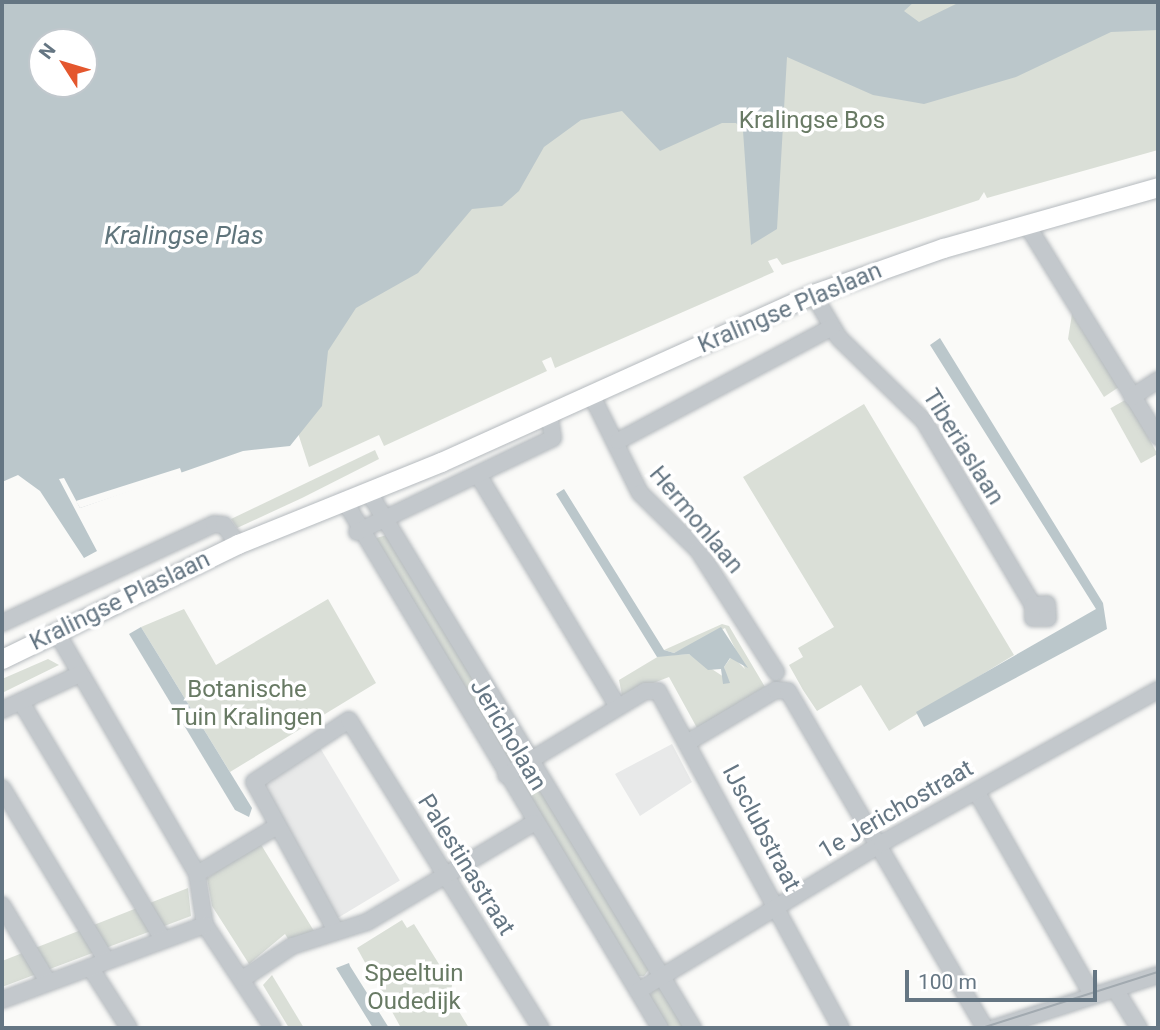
<!DOCTYPE html>
<html>
<head>
<meta charset="utf-8">
<style>
  body { margin:0 }
  #map { position:relative; width:1160px; height:1030px; overflow:hidden; background:#fafaf8; font-family:Roboto,sans-serif }
  div>[style] { position:absolute }
  .built>* { inset:0; background:#e8e9e9; transform-origin:0 0 }
  .green>* { inset:0; background:#dadfd7; transform-origin:0 0 }
  .water>* { inset:0; background:#bbc7cb }
  .pier>* { inset:0; background:#fafaf8 }
  .roads { filter:drop-shadow(0 0 2px #b5babe) drop-shadow(0 0 2px #b5babe) }
  .minor>* { height:16px; margin:-8px; padding:0 8px; transform-origin:8px; border-radius:8px; background:#c3c8cc }
  .major>* { height:19px; margin:-9.5px; padding:0 9.5px; transform-origin:9.5px; border-radius:9.5px; background:#fff }
  .tram>* { height:2px; margin:-1px; padding:0 1px; transform-origin:1px; border-radius:1px; background:#a2aab0 }
  span { translate:-50% -50%; white-space:nowrap; text-align:center; line-height:1.15; -webkit-text-stroke:7px #fff; paint-order:stroke }
  .park-label { font-size:24px; color:#687a64 }
  .street-label { font-size:24px; color:#657683 }
  .water-label { font-size:26px; color:#60757c; font-style:italic }
  .frame { position:absolute; inset:0; border:4px solid #657683; pointer-events:none }
  .north { position:absolute; left:28px; top:28px; width:70px; height:70px; box-sizing:border-box; background:#fff; border:2px solid #c1c8cd; border-radius:50%; rotate:307deg; font-size:19px; font-weight:700; line-height:28px; text-align:center; color:#657683 }
  .north::after { content:''; display:block; margin:auto; width:24px; height:32px; background:#e4572e; clip-path:polygon(50% 0,100% 100%,50% 72%,0 100%) }
  .scale { position:absolute; left:905px; top:970px; width:192px; height:32px; box-sizing:border-box; border:4px solid #657683; border-top:0; padding-left:9px; font-size:21px; line-height:24px; white-space:nowrap; color:#657683; -webkit-text-stroke:5px #fff; paint-order:stroke }
</style>
</head>
<body>
<div id="map">
  <div class="built">
    <i style="clip-path:polygon(672px 744px,692px 782px,640px 816px,615px 774px)"></i>
    <i style="left:319px;top:746px;width:157px;height:73px;rotate:59deg"></i>
  </div>
  <div class="green">
    <i style="clip-path:polygon(793px 2px,1158px 2px,1158px 150px,987px 198px,984px 192px,979px 200px,782px 265px,777px 258px,768px 261px,774px 272px,555px 368px,551px 357px,542px 361px,547px 371px,384px 446px,379px 435px,309px 467px,268px 341px,496px 123px)"></i>
    <i style="clip-path:polygon(1072px 314px,1119px 387px,1104px 397px,1068px 339px)"></i>
    <i style="left:1127px;top:399px;width:63px;height:19px;rotate:61deg"></i>
    <i style="clip-path:polygon(864px 404px,1014px 655px,889px 731px,861px 685px,817px 711px,803px 690px,789px 665px,803px 657px,798px 648px,834px 627px,743px 477px)"></i>
    <i style="clip-path:polygon(375px 450px,379px 459px,302px 498px,237px 528px,231px 519px)"></i>
    <i style="clip-path:polygon(387px 535px,521px 753px,509px 765px,376px 538px)"></i>
    <i style="clip-path:polygon(328px 599px,376px 683px,230px 772px,141px 627px,184px 609px,216px 665px)"></i>
    <i style="clip-path:polygon(722px 624px,729px 626px,765px 687px,697px 728px,669px 677px,622px 695px,619px 680px,659px 656px,689px 654px,727px 679px,724px 667px,732px 656px,745px 669px,725px 628px,674px 653px,664px 650px)"></i>
    <i style="clip-path:polygon(48px 659px,59px 665px,2px 693px,2px 679px)"></i>
    <i style="clip-path:polygon(527px 769px,650px 968px,644px 976px,636px 976px,517px 775px)"></i>
    <i style="clip-path:polygon(260px 843px,314px 931px,290px 942px,285px 934px,249px 964px,212px 906px,207px 878px)"></i>
    <i style="clip-path:polygon(188px 888px,191px 916px,2px 987px,2px 961px)"></i>
    <i style="clip-path:polygon(402px 920px,407px 928px,414px 924px,452px 985px,450px 997px,469px 1028px,401px 1028px,357px 948px)"></i>
    <i style="clip-path:polygon(272px 975px,304px 1028px,289px 1028px,263px 985px)"></i>
    <i style="clip-path:polygon(655px 987px,661px 987px,689px 1028px,665px 1028px,648px 998px)"></i>
  </div>
  <div class="water">
    <i style="clip-path:polygon(evenodd,2px 2px,914px 2px,904px 11px,919px 22px,960px 2px,1158px 2px,1158px 30px,1111px 32px,1016px 77px,924px 104px,873px 95px,787px 57px,777px 229px,751px 245px,743px 131px,736px 123px,722px 123px,660px 151px,622px 111px,581px 120px,544px 147px,519px 191px,502px 206px,472px 209px,418px 273px,356px 308px,328px 351px,322px 406px,290px 446px,243px 451px,80px 508px,64px 478px,59px 479px,97px 551px,84px 558px,40px 491px,18px 475px,2px 482px,2px 2px,42px 42px,84px 42px,84px 84px,42px 84px,42px 42px)"></i>
    <i style="clip-path:polygon(940px 338px,1103px 603px,1107px 629px,924px 727px,916px 712px,1096px 609px,930px 345px)"></i>
    <i style="clip-path:polygon(564px 489px,664px 650px,674px 653px,721px 627px,748px 668px,730px 658px,724px 667px,730px 683px,723px 684px,721px 669px,708px 670px,689px 654px,657px 657px,556px 494px)"></i>
    <i style="clip-path:polygon(141px 627px,252px 808px,249px 817px,235px 810px,129px 634px)"></i>
    <i style="clip-path:polygon(349px 963px,350px 966px,389px 1028px,373px 1028px,336px 968px)"></i>
  </div>
  <div class="pier">
    <i style="clip-path:polygon(180px 468px,182px 474px,80px 508px,76px 501px)"></i>
  </div>
  <div class="roads">
    <div class="minor">
      <i style="left:1027px;top:225px;width:249px;rotate:58.3deg"></i>
      <i style="left:813px;top:294px;width:51px;rotate:59.4deg"></i>
      <i style="left:839px;top:338px;width:119px;rotate:44.3deg"></i>
      <i style="left:924px;top:421px;width:214px;rotate:59.4deg"></i>
      <i style="left:1033px;top:605px;width:13px;rotate:90deg"></i>
      <i style="left:1033px;top:618px;width:15px"></i>
      <i style="left:1048px;top:618px;width:14px;rotate:-94deg"></i>
      <i style="left:1047px;top:604px;width:14px;rotate:176deg"></i>
      <i style="left:591px;top:394px;width:110px;rotate:63.7deg"></i>
      <i style="left:640px;top:493px;width:81px;rotate:44.5deg"></i>
      <i style="left:698px;top:550px;width:145px;rotate:57.4deg"></i>
      <i style="left:1132px;top:397px;width:31px;rotate:-33deg"></i>
      <i style="left:618px;top:441px;width:242px;rotate:-28deg"></i>
      <i style="left:480px;top:478px;width:267px;rotate:58.9deg"></i>
      <i style="left:368px;top:491px;width:628px;rotate:58.82deg"></i>
      <i style="left:344px;top:500px;width:615px;rotate:59.1deg"></i>
      <i style="left:357px;top:532px;width:217px;rotate:-25.6deg"></i>
      <i style="left:553px;top:438px;width:25px;rotate:-99deg"></i>
      <i style="left:2px;top:623px;width:234px;rotate:-25deg"></i>
      <i style="left:214px;top:524px;width:10px;rotate:6deg"></i>
      <i style="left:224px;top:525px;width:24px;rotate:54deg"></i>
      <i style="left:57px;top:633px;width:279px;rotate:59.8deg"></i>
      <i style="left:197px;top:874px;width:52px;rotate:81.1deg"></i>
      <i style="left:21px;top:702px;width:276px;rotate:59.1deg"></i>
      <i style="left:2px;top:710px;width:86px;rotate:-24.8deg"></i>
      <i style="left:690px;top:741px;width:100px;rotate:-30.7deg"></i>
      <i style="left:776px;top:690px;width:12px;rotate:5deg"></i>
      <i style="left:788px;top:691px;width:390px;rotate:59.7deg"></i>
      <i style="left:506px;top:775px;width:162px;rotate:-31.1deg"></i>
      <i style="left:645px;top:691px;width:13px"></i>
      <i style="left:658px;top:691px;width:383px;rotate:61.5deg"></i>
      <i style="left:2px;top:788px;width:201px;rotate:58.8deg"></i>
      <i style="left:976px;top:791px;width:236px;rotate:60.3deg"></i>
      <i style="left:197px;top:874px;width:90px;rotate:-30.9deg"></i>
      <i style="left:2px;top:905px;width:90px;rotate:59.1deg"></i>
      <i style="left:205px;top:925px;width:123px;rotate:56.6deg"></i>
      <i style="left:336px;top:931px;width:170px;rotate:-118.8deg"></i>
      <i style="left:254px;top:782px;width:113px;rotate:-33.1deg"></i>
      <i style="left:349px;top:720px;width:363px;rotate:58.1deg"></i>
      <i style="left:90px;top:967px;width:72px;rotate:57.4deg"></i>
      <i style="left:244px;top:978px;width:58px;rotate:-33.7deg"></i>
      <i style="left:292px;top:946px;width:79px;rotate:-17.7deg"></i>
      <i style="left:367px;top:922px;width:194px;rotate:-30.7deg"></i>
      <i style="left:1115px;top:989px;width:46px;rotate:58.4deg"></i>
      <i style="left:638px;top:991px;width:285px;rotate:-31.2deg"></i>
      <i style="left:882px;top:843px;width:316px;rotate:-29deg"></i>
      <i style="left:2px;top:1000px;width:216px;rotate:-20.3deg"></i>
      <i style="left:994px;top:1028px;width:172px;rotate:-17.9deg"></i>
    </div>
    <div class="major">
      <i style="left:2px;top:659px;width:263px;rotate:-26deg"></i>
      <i style="left:238px;top:544px;width:219px;rotate:-22deg"></i>
      <i style="left:441px;top:462px;width:408px;rotate:-24.3deg"></i>
      <i style="left:813px;top:294px;width:138px;rotate:-19.5deg"></i>
      <i style="left:943px;top:248px;width:223px;rotate:-15.8deg"></i>
    </div>
  </div>
  <div class="tram">
    <i style="left:982px;top:1028px;width:185px;rotate:-17.7deg"></i>
  </div>
  <div class="park-label">
    <span style="left:812px;top:121px">Kralingse Bos</span>
    <span style="left:247px;top:704px">Botanische<br>Tuin Kralingen</span>
    <span style="left:414px;top:988px">Speeltuin<br>Oudedijk</span>
  </div>
  <div class="street-label">
    <span style="left:790px;top:308px;rotate:-23deg">Kralingse Plaslaan</span>
    <span style="left:963px;top:447px;rotate:58deg">Tiberiaslaan</span>
    <span style="left:696px;top:520px;rotate:50deg">Hermonlaan</span>
    <span style="left:120px;top:601px;rotate:-26deg">Kralingse Plaslaan</span>
    <span style="left:508px;top:735px;rotate:59deg">Jericholaan</span>
    <span style="left:896px;top:810px;rotate:-30deg">1e Jerichostraat</span>
    <span style="left:761px;top:828px;rotate:62deg">IJsclubstraat</span>
    <span style="left:466px;top:865px;rotate:58deg">Palestinastraat</span>
  </div>
  <div class="water-label">
    <span style="left:184px;top:236px">Kralingse Plas</span>
  </div>
  <div class="frame"></div>
  <div class="north">N</div>
  <div class="scale">100 m</div>
</div>
</body>
</html>
